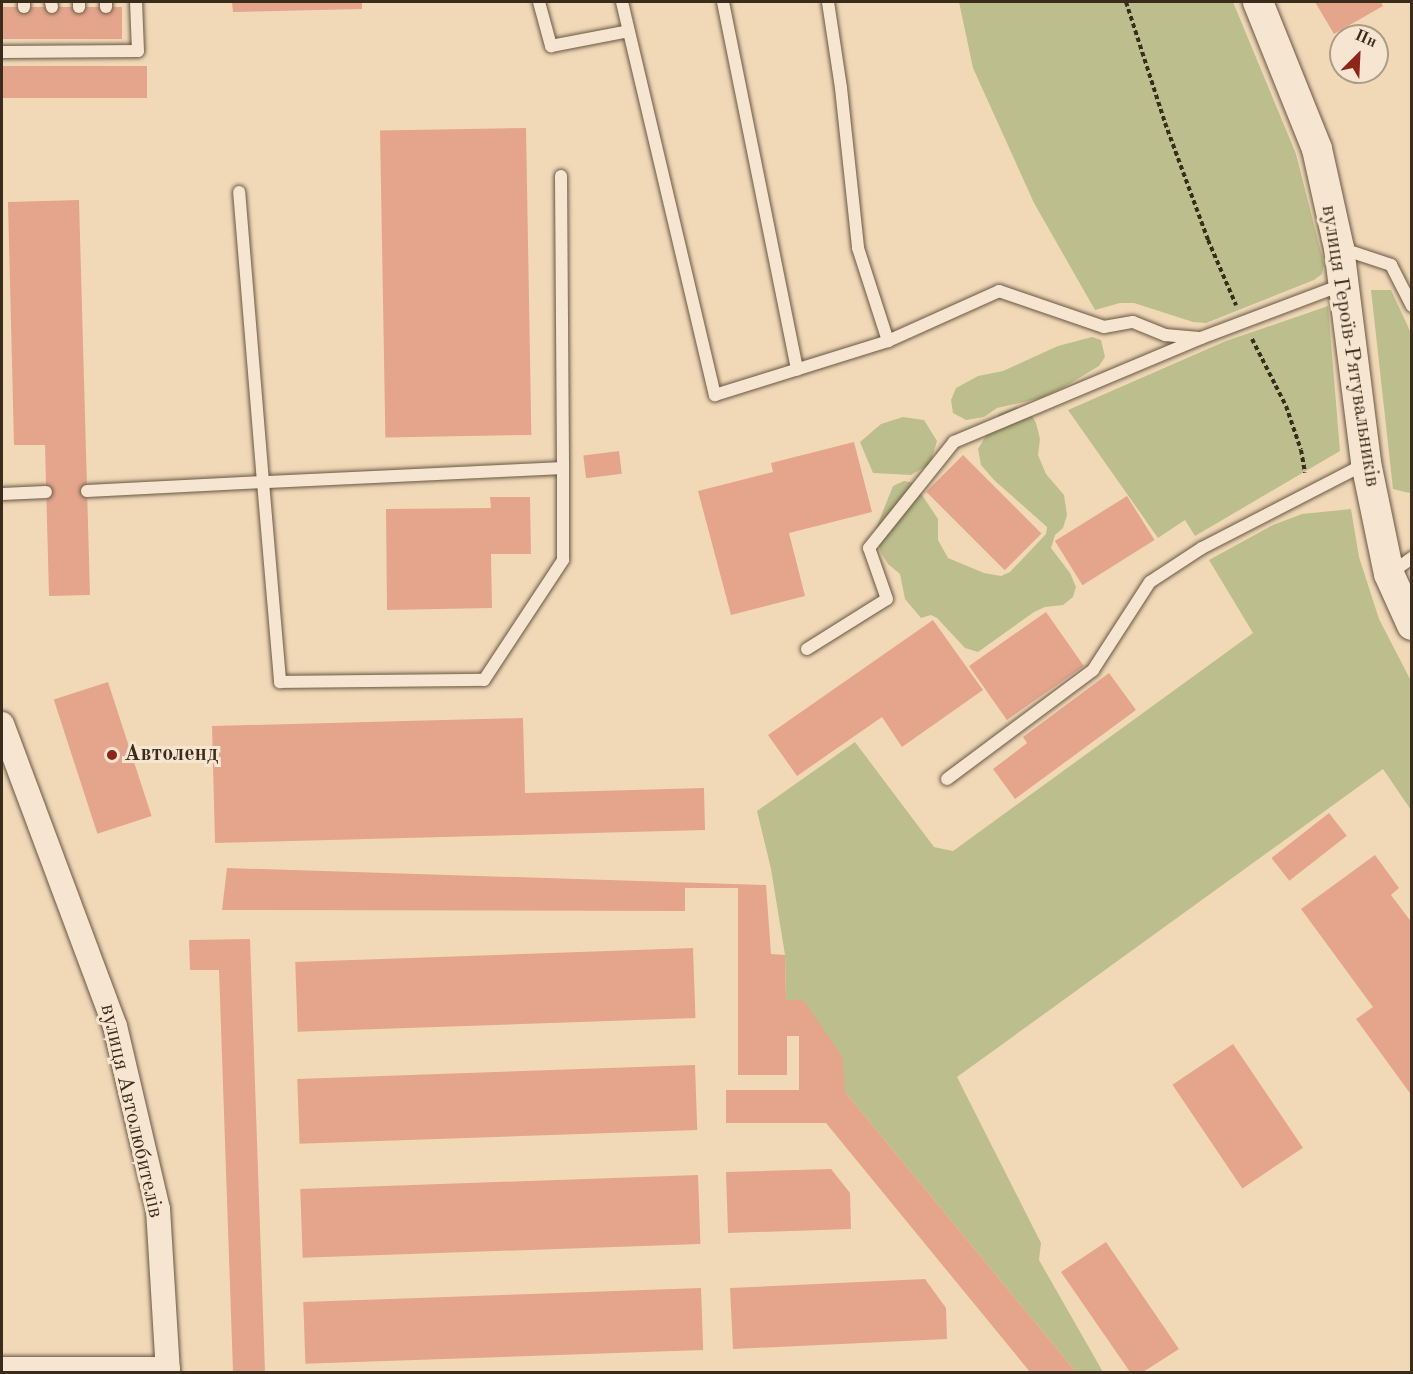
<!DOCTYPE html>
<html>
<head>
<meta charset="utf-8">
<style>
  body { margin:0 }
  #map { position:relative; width:1413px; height:1374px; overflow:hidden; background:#f1d9b8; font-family:"Old Standard TT",serif }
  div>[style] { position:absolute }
  .green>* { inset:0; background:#bcbf8d }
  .building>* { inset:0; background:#e5a58d; transform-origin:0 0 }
  .path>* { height:4px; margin-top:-2px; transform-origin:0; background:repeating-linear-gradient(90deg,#3a2c1a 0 4.5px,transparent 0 7.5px) }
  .roads { filter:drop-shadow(0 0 2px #685742) drop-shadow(0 0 2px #685742) }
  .service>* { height:12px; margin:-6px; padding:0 6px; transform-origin:6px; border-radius:6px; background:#f6e6d1 }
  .minor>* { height:24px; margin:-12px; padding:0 12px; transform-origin:12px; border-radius:12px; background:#f6e6d1 }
  .tertiary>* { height:30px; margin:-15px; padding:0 15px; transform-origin:15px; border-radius:15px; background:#f6e6d1 }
  .dots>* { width:16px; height:16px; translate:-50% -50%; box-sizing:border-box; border:3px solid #f6e6d1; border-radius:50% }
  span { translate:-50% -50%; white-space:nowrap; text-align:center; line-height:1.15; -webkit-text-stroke:6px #f6e6d1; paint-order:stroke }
  .street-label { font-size:22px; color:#3a2c1a }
  .poi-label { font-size:22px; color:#3a2c1a; font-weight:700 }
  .left { translate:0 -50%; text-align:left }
  .frame { position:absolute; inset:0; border:3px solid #3a2c1a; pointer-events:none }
  .north { position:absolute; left:1329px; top:24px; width:60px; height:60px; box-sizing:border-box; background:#f6e6d1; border:2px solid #ab9c88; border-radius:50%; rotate:24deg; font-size:16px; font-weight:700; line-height:24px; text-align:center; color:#3a2c1a }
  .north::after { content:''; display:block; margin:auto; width:21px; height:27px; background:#8f2418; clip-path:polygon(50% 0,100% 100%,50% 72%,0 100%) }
</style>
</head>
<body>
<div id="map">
  <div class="green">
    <i style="clip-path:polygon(959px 2px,1233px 2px,1296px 154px,1324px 264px,1322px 274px,1314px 280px,1206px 323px,1193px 322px,1134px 303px,1120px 303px,1095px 310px,1034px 203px,973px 68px)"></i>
    <i style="clip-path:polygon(1371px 290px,1391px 290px,1411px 333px,1412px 491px,1409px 493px,1393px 489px)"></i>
    <i style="clip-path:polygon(1328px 306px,1340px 451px,1195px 536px,1185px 520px,1158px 538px,1068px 410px,1226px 341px)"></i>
    <i style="clip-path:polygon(1092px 337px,1101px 340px,1105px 357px,1099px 366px,1064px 387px,1041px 398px,997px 408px,984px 417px,966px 420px,953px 413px,951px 400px,956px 388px,978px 376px,1003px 371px,1058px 346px)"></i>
    <i style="clip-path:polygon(1016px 407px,1031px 414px,1036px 423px,1040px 439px,1038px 455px,1046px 474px,1064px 495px,1067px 515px,1063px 528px,1055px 535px,1051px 548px,1070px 573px,1076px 587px,1073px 597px,1063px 605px,1045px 607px,1034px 612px,978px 652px,965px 648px,937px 618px,931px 615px,921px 618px,905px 599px,900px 574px,888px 564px,881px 553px,875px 531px,893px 486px,904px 481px,914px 483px,938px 519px,938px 540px,948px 558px,984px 573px,1001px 576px,1010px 572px,1046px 534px,1047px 527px,994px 480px,981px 465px,978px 449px,999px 414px)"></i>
    <i style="clip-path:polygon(903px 417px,924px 420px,937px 441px,930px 464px,911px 475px,873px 473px,860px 442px,881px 424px)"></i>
    <i style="clip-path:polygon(1351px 509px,1359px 557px,1379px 619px,1411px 681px,1411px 810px,1383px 769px,957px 1077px,1041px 1243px,1039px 1260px,1103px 1372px,1076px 1372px,845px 1092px,786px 1000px,785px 955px,771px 869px,757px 811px,855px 742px,934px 847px,953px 851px,1253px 633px,1209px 560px,1273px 525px,1302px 514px)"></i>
  </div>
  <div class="building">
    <i style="clip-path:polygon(232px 2px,362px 2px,362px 9px,233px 12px)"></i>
    <i style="clip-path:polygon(1315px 2px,1381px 2px,1383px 6px,1334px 34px)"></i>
    <i style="left:2px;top:7px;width:120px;height:32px"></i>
    <i style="left:2px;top:66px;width:145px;height:32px"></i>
    <i style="left:526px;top:128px;width:307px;height:146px;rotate:89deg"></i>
    <i style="clip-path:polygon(79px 200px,90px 595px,49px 596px,45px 445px,14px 445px,8px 202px)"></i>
    <i style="clip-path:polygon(854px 442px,872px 512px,789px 533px,805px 596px,731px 615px,698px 491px,773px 472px,771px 463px)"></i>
    <i style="left:619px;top:451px;width:23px;height:36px;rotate:83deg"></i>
    <i style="left:963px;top:455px;width:111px;height:52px;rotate:45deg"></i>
    <i style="left:1127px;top:496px;width:52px;height:85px;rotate:58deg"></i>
    <i style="clip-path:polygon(490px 497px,530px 497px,531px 554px,491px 554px,492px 608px,387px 610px,386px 509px,491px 508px)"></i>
    <i style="left:1046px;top:612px;width:66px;height:94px;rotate:55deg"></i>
    <i style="clip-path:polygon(933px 620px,983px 690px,902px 747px,882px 717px,797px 776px,768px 735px)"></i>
    <i style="clip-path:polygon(1109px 673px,1136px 710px,1015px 799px,993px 769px,1027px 743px,1023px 737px)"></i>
    <i style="left:108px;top:682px;width:141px;height:57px;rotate:72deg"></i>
    <i style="clip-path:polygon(523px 718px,525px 793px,704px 788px,705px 830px,215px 843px,212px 726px)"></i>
    <i style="left:1329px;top:813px;width:29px;height:73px;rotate:52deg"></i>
    <i style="clip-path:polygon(1375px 855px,1399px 888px,1391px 895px,1412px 923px,1412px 1096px,1356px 1019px,1373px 1007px,1301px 909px)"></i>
    <i style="clip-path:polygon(227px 868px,766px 885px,771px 954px,785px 955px,786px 1000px,803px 1000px,842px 1056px,845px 1092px,1076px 1372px,1030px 1372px,826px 1123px,726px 1123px,726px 1090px,799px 1090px,799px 1036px,787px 1036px,787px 1075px,738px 1075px,738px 888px,685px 888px,685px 911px,222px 910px)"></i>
    <i style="clip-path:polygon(250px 939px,265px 1372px,233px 1372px,219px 970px,190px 970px,189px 940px)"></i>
    <i style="left:693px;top:948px;width:70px;height:398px;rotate:88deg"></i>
    <i style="left:1233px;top:1044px;width:125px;height:73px;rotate:56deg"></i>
    <i style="left:695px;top:1065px;width:65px;height:398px;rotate:88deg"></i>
    <i style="clip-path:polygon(831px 1169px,850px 1193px,851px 1229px,728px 1233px,726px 1172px)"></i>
    <i style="left:698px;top:1175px;width:69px;height:398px;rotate:88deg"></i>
    <i style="clip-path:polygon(1106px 1242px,1179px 1349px,1143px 1372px,1130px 1372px,1061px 1272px)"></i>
    <i style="clip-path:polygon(925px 1279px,946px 1308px,947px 1339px,733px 1349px,730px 1288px)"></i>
    <i style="left:701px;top:1288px;width:62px;height:398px;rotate:88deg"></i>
  </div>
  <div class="path">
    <i style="left:1126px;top:2px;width:127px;rotate:72.1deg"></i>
    <i style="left:1165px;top:123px;width:125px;rotate:69.8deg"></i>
    <i style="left:1208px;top:240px;width:71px;rotate:66.7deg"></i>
    <i style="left:1252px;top:339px;width:75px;rotate:63.1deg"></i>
    <i style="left:1286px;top:406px;width:46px;rotate:71.2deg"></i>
    <i style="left:1301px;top:450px;width:23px;rotate:80deg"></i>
  </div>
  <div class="roads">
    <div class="service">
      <i style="left:24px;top:2px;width:5px;rotate:90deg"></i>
      <i style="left:51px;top:2px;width:5px;rotate:79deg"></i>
      <i style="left:79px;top:2px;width:5px;rotate:90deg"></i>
      <i style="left:106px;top:2px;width:5px;rotate:90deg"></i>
      <i style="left:539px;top:2px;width:46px;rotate:74.7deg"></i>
      <i style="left:551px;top:46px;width:79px;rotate:-10.9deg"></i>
      <i style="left:622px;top:2px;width:404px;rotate:76.7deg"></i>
      <i style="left:715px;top:395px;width:181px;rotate:-17.3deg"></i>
      <i style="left:723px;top:2px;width:375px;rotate:78.6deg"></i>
      <i style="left:828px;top:2px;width:87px;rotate:81.4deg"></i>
      <i style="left:841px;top:88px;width:161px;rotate:83.9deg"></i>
      <i style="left:858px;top:248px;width:98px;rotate:72.1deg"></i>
      <i style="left:888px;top:341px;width:122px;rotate:-24.2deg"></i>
      <i style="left:999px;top:291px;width:111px;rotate:18.9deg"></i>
      <i style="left:1104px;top:327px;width:29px;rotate:-10deg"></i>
      <i style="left:1133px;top:322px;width:35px;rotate:22deg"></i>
      <i style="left:1165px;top:335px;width:34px;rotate:5deg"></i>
      <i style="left:2px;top:52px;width:136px;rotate:-0.4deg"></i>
      <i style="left:138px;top:51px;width:49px;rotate:-92.3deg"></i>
      <i style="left:561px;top:176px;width:292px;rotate:89.6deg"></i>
      <i style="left:563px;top:468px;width:300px;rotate:177.3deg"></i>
      <i style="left:263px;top:482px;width:201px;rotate:85.1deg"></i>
      <i style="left:280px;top:682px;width:204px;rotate:-0.6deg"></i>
      <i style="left:484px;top:680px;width:144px;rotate:-56.6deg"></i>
      <i style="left:563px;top:560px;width:92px;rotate:-90deg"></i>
      <i style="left:1340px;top:248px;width:54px;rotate:18.4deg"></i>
      <i style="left:1391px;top:265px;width:46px;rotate:62.9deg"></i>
      <i style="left:87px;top:491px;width:176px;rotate:-2.9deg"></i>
      <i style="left:263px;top:482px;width:291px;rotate:-94.7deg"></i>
      <i style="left:2px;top:494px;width:44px;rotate:-2.6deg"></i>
      <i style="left:1391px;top:573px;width:26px;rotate:-36deg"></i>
      <i style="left:807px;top:649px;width:94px;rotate:-32deg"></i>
      <i style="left:887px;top:599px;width:54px;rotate:-109.4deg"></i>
      <i style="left:869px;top:548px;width:136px;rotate:-51.3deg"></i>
      <i style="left:954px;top:442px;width:268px;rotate:-22.8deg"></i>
      <i style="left:1201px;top:338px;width:153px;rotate:-20.7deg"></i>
      <i style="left:947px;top:779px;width:182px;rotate:-36.7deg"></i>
      <i style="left:1093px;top:670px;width:105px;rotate:-57.1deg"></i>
      <i style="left:1150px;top:582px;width:62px;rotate:-33.2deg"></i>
      <i style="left:1202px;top:548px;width:183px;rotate:-27.3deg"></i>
    </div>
    <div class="minor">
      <i style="left:2px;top:724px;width:322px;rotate:69.5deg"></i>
      <i style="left:115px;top:1026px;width:188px;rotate:76.8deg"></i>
      <i style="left:158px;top:1209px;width:163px;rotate:86.5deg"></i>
      <i style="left:2px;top:1369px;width:166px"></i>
    </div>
    <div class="tertiary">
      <i style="left:1258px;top:2px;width:158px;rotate:68.1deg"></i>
      <i style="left:1317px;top:149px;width:101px;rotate:77.5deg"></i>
      <i style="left:1339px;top:248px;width:217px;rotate:82.8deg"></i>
      <i style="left:1366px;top:463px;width:113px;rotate:78.3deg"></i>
      <i style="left:1389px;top:574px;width:56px;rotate:65.7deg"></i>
    </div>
  </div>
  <div class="dots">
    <i style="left:112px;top:755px;background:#8f2418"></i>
  </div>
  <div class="street-label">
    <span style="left:1350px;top:346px;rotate:81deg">вулиця Героїв-Рятувальників</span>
    <span style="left:131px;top:1111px;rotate:77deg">вулиця Автолюбителів</span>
  </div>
  <div class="poi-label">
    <span class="left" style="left:124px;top:755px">Автоленд</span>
  </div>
  <div class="frame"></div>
  <div class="north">Пн</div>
</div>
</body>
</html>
